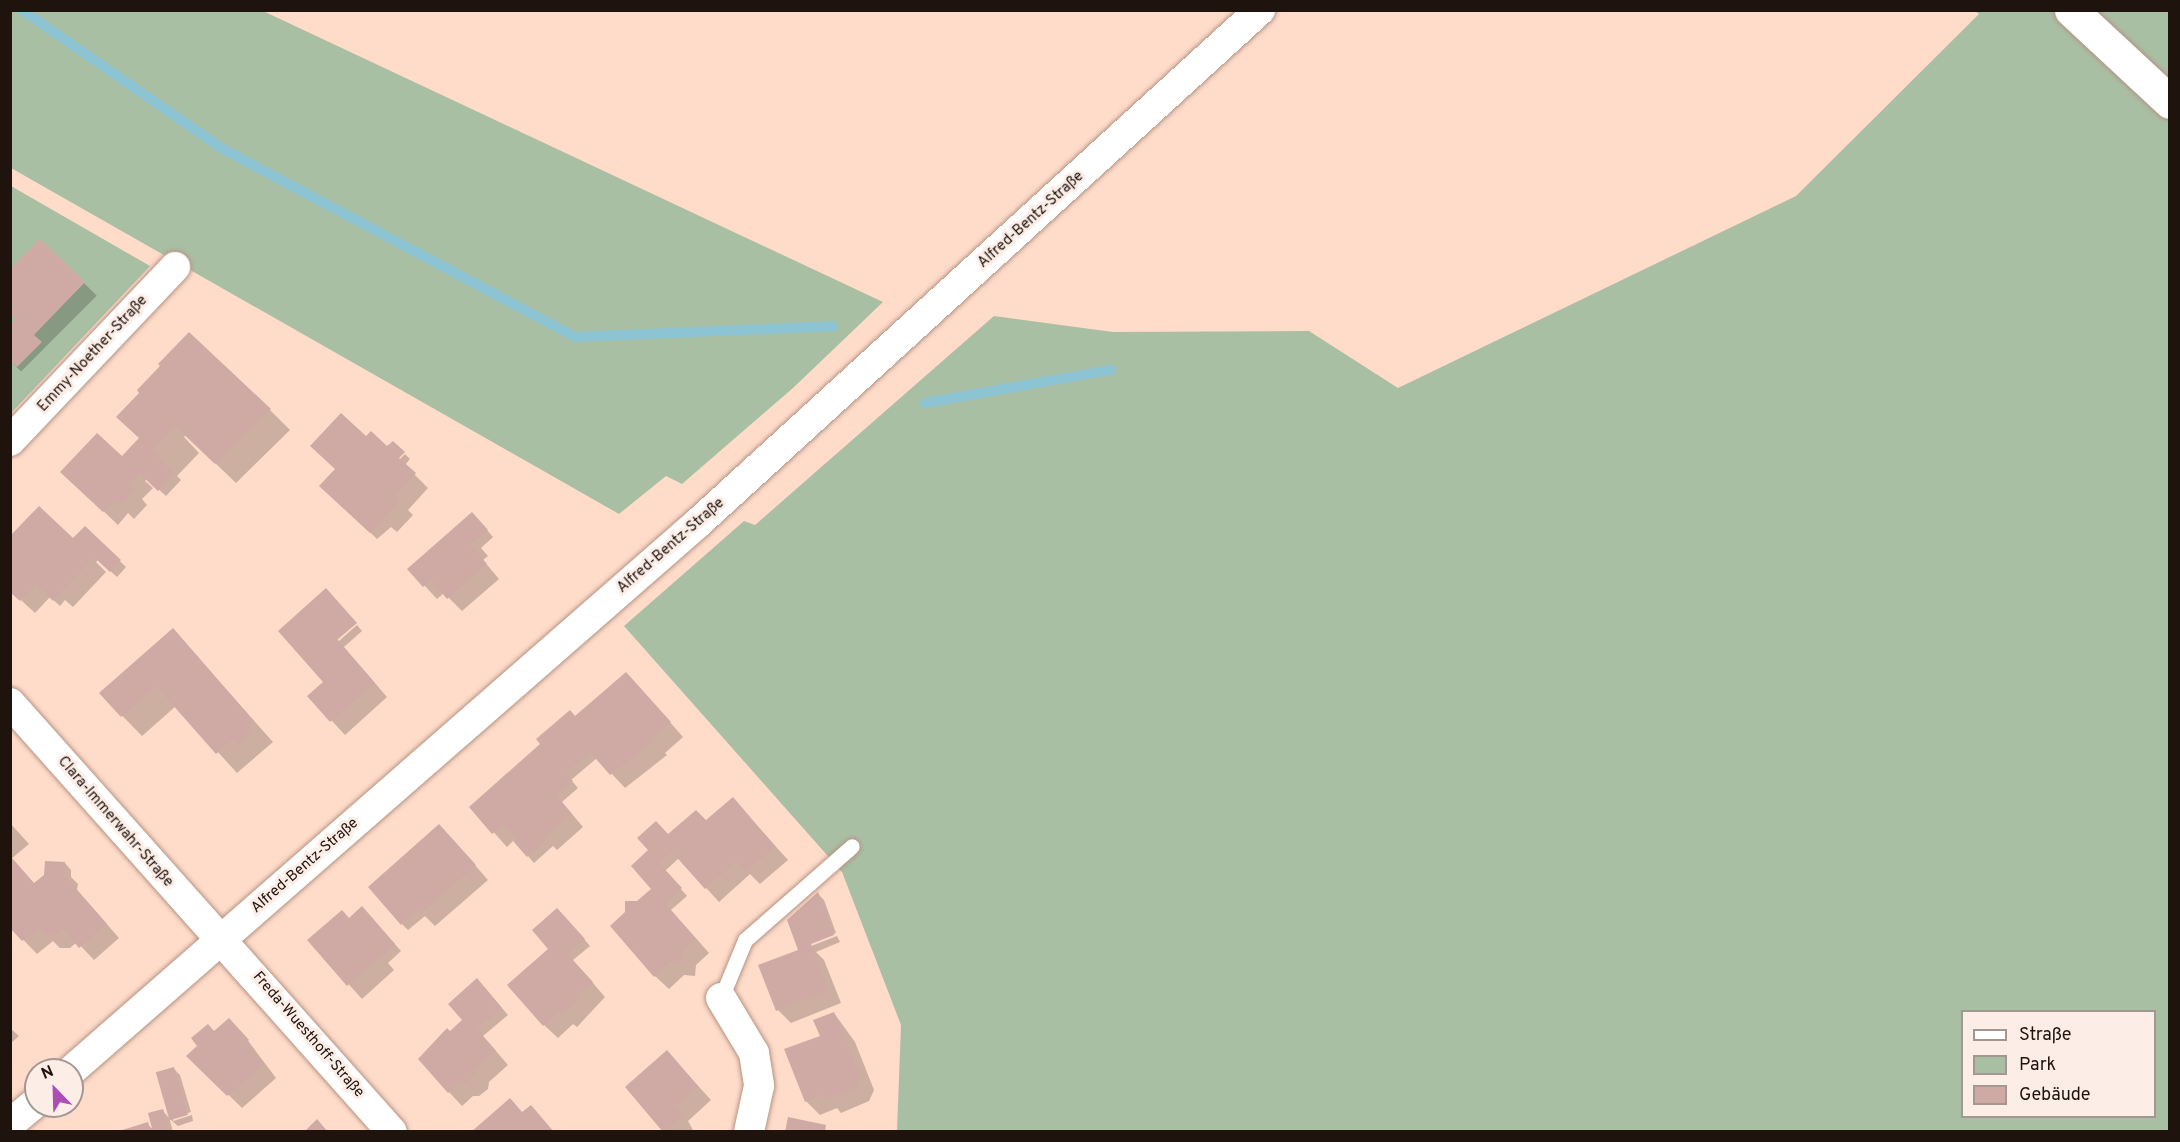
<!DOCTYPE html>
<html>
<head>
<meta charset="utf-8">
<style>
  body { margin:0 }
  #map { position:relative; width:2180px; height:1142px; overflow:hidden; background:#ffdbca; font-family:Overpass,sans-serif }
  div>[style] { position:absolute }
  .green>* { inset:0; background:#a9bfa4 }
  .shadow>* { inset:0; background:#0003; transform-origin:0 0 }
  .stream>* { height:10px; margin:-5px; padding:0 5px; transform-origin:5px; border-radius:5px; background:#8cc4d3 }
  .building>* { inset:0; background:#cfa9a4; transform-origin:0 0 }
  .roads { filter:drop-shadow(0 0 2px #b59483) drop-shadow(0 0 2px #b59483) }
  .lane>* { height:15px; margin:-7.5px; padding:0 7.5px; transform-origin:7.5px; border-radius:7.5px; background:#fff }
  .street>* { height:30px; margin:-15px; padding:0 15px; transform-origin:15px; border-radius:15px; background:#fff }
  .secondary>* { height:33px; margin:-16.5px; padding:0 16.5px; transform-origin:16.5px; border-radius:16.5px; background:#fff }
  span { translate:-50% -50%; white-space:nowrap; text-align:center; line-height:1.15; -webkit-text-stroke:6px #fceee7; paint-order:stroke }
  .street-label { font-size:15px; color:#1f130d }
  .frame { position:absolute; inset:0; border:12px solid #1f130d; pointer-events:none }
  .legend { position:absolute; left:1961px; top:1010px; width:195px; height:108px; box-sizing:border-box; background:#fceee7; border:2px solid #a49690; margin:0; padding:8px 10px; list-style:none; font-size:18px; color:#1f130d }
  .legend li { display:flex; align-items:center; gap:12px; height:30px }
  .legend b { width:30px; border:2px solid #a49690 }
  .north { position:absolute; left:24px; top:1058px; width:60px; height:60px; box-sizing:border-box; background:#fceee7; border:2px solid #a49690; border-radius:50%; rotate:337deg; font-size:16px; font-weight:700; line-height:24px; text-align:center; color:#1f130d }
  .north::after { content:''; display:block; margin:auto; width:21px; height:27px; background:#ad4eb7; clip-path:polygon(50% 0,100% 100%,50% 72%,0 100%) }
</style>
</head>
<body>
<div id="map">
  <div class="green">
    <i style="clip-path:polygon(11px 11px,263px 11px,883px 302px,793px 388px,682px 484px,666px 476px,619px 514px,11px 168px)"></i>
    <i style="clip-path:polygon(evenodd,1975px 11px,2169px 11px,2169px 1131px,897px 1131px,901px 1025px,842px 872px,624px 626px,744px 521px,755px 525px,994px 316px,1113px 332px,1309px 331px,1398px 388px,1796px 196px,1979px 14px,1975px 11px,1962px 1012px,2154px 1012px,2154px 1116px,1962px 1116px,1962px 1012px)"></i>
    <i style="clip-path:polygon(11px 186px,150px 266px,11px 413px)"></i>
  </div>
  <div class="shadow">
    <i style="left:84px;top:283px;width:18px;height:107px;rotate:45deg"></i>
    <i style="clip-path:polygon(270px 410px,290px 430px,236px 483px,186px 435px,184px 437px,199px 453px,177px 476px,181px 480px,166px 496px,147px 479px,145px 481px,153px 488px,142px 499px,147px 505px,134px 519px,128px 513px,118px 525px,76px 485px,122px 458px,140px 438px,118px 417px)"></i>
    <i style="clip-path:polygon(366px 438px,399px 460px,405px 454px,410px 459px,405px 465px,428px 488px,408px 510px,413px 515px,397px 532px,391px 527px,377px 539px,350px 513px)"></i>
    <i style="clip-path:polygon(479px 521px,493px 537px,481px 548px,488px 556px,483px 560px,499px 579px,462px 611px,444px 593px,437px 599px,424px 585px)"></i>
    <i style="clip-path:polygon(85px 528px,126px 567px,117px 577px,98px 560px,96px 562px,106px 572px,73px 607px,65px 600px,60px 606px,50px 597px,35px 613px,10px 590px)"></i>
    <i style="clip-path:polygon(357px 625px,362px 631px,344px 647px,387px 697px,345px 735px,309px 696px,325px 683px,337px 639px,339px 641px)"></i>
    <i style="clip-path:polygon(173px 630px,273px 742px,237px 773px,176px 706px,142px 736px,101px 694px)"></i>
    <i style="clip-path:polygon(640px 688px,683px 737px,665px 753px,667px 755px,625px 788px,597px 758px,571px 780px,578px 788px,562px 802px,583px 827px,557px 850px,553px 846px,534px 863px,514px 840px,507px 847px,471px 807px,576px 718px)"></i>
    <i style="clip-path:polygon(733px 799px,788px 860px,760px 884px,750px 874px,719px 902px,679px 858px,665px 871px,687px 896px,671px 910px,709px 953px,696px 965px,695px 976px,684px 975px,669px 989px,655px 976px,637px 903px,654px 889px,633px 866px,669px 836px,707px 822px)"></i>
    <i style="clip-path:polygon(10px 823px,29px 844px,11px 859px,35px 885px,65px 863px,71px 870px,71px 877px,78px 884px,77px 890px,119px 938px,94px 960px,77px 942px,70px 948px,60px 948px,53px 941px,37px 954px,10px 926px)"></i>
    <i style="clip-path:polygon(453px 840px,488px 880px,435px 926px,425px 916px,408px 930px,402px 924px)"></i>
    <i style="clip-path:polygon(818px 894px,824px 900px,836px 933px,808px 944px,811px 946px,837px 936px,840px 942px,816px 952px,824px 960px,841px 1003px,791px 1023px,778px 1010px)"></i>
    <i style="clip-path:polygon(369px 915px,401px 951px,388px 963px,394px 970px,362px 999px,309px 940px,349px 920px)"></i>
    <i style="clip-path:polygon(564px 916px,590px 946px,573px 960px,605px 997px,577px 1027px,573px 1024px,558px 1038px,544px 1025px,550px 949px)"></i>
    <i style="clip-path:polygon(483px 986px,508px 1015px,483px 1036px,508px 1065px,489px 1082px,488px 1089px,479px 1096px,473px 1096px,462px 1106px,449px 1092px,450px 1033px,465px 1020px)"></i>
    <i style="clip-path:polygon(834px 1013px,855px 1042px,874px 1090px,869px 1101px,841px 1113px,837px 1108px,820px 1115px,806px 1101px,821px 1036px)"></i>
    <i style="clip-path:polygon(10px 1028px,19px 1036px,10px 1044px)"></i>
    <i style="clip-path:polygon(215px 1033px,243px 1034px,276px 1078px,242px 1108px,189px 1056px)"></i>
    <i style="clip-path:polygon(680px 1066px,711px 1100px,688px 1121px,694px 1132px,665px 1132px,627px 1087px)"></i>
    <i style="clip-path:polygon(173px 1068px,180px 1075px,191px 1112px,173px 1118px,173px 1121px,192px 1115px,193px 1121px,178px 1126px,171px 1120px)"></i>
    <i style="clip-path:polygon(162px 1110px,171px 1120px,169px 1117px,173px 1132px,122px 1132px,147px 1124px,155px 1131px)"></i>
  </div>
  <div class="stream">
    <i style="left:22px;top:10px;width:244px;rotate:34.7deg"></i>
    <i style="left:223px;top:149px;width:399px;rotate:28.1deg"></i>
    <i style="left:575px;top:337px;width:258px;rotate:-2.4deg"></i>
    <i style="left:925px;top:403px;width:189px;rotate:-10.1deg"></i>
  </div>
  <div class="building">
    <i style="clip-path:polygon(40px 239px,85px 282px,34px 335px,42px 342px,17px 367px,10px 361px,10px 325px,16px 319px,10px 314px,10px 269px)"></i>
    <i style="clip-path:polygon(189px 332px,271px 409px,215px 464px,175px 426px,152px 450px,175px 473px,158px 491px,140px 474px,129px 485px,135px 490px,119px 506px,114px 501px,103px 512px,60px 472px,97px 433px,122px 456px,139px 438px,116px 417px,139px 393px,137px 390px,160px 366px,158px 364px)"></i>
    <i style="clip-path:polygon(341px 413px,366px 436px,371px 431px,387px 446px,393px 441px,405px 452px,399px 458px,416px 473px,395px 496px,400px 501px,370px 533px,319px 486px,335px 469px,310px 446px)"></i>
    <i style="clip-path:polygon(39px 506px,73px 538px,85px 526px,121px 560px,110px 572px,94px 557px,53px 601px,36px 584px,20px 601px,10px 592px,10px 536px)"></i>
    <i style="clip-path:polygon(472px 512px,488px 530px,470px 545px,487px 564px,447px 599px,431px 580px,423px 587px,407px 569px)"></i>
    <i style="clip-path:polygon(326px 588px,357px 623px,337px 640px,375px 683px,330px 722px,307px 696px,323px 682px,278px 631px)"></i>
    <i style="clip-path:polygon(173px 628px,254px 721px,248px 726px,253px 732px,239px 745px,233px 739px,216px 754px,156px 686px,121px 717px,99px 693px)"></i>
    <i style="clip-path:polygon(626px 672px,671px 722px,652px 738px,654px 741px,610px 775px,590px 752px,566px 773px,573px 781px,556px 795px,571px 813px,544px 837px,546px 840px,527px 857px,513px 841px,516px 838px,504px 824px,492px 834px,469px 807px,540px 744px,536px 739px,570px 710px,575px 716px)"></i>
    <i style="clip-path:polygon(733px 797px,775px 846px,746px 872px,736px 861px,705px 889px,672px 852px,659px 863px,682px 888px,665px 904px,696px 939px,682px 952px,681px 963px,670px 962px,654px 977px,610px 926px,625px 912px,625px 901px,637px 901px,651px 889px,631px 866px,648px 850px,637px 838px,656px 821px,668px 834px,696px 810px,706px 820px)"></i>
    <i style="clip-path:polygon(439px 824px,476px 865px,421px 914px,418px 910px,401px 925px,368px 887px)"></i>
    <i style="clip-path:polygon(12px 858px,34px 883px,44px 875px,45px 861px,65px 862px,64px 875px,107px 924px,79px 948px,63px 929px,56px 935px,45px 935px,39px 928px,22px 941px,10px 928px)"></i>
    <i style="clip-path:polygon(818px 892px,834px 935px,811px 944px,829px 990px,776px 1011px,758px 965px,798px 950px,787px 920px)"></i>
    <i style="clip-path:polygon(362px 906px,395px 944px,347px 986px,307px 940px,342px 910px,349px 918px)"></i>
    <i style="clip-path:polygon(557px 908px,585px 939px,567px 954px,593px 982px,577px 996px,579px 999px,562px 1015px,559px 1012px,543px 1026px,507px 985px,548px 949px,532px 930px)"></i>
    <i style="clip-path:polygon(477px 978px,502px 1008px,477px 1029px,496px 1051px,476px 1068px,475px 1075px,465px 1083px,459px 1083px,448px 1093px,418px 1059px,447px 1028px,450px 1031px,462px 1020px,448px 1004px)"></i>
    <i style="clip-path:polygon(834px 1012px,861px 1075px,856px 1088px,826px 1100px,824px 1094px,805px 1102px,784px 1049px,820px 1036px,813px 1020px)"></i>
    <i style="clip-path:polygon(229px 1018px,249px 1040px,246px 1043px,264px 1064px,227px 1096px,186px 1056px,197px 1046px,191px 1038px,208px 1024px,214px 1031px)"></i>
    <i style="clip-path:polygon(667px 1050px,698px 1086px,675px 1106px,684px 1116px,663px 1132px,625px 1087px)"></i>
    <i style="left:174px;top:1067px;width:50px;height:19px;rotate:74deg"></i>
    <i style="clip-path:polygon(510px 1098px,522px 1112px,531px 1105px,554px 1132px,471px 1132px)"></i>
    <i style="clip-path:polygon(163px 1109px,170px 1132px,153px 1132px,148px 1113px)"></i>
    <i style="clip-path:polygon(788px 1117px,826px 1125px,825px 1132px,785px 1132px)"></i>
    <i style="clip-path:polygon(317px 1119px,328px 1132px,304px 1132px)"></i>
    <i style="clip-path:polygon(148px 1122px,151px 1132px,119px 1132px,119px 1131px)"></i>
  </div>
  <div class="roads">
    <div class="lane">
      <i style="left:721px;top:998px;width:63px;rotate:-67.5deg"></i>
      <i style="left:745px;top:940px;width:142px;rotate:-41.3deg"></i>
    </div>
    <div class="street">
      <i style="left:10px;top:441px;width:240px;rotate:-46.5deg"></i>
      <i style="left:10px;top:703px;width:574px;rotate:48.32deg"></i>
      <i style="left:721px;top:998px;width:64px;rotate:59deg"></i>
      <i style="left:754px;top:1053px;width:33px;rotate:81deg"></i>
      <i style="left:759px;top:1086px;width:47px;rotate:102.3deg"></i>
      <i style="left:72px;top:1070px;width:833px;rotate:-41.15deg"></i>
      <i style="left:699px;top:522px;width:760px;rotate:-42.39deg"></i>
      <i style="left:10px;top:1124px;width:34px;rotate:-40deg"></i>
    </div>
    <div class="secondary">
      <i style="left:2071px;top:10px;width:135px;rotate:42.9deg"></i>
    </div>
  </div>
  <div class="street-label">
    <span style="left:1031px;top:220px;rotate:-42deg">Alfred-Bentz-Straße</span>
    <span style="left:93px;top:354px;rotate:-47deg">Emmy-Noether-Straße</span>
    <span style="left:671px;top:546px;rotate:-41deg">Alfred-Bentz-Straße</span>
    <span style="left:115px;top:822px;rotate:49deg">Clara-Immerwahr-Straße</span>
    <span style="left:305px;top:866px;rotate:-41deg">Alfred-Bentz-Straße</span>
    <span style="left:308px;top:1035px;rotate:49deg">Freda-Wuesthoff-Straße</span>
  </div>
  <div class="frame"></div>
  <ul class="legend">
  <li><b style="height:8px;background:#fff"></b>Straße</li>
  <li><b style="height:16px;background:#a9bfa4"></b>Park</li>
  <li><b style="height:16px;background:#cfa9a4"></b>Gebäude</li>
  </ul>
  <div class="north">N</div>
</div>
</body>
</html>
